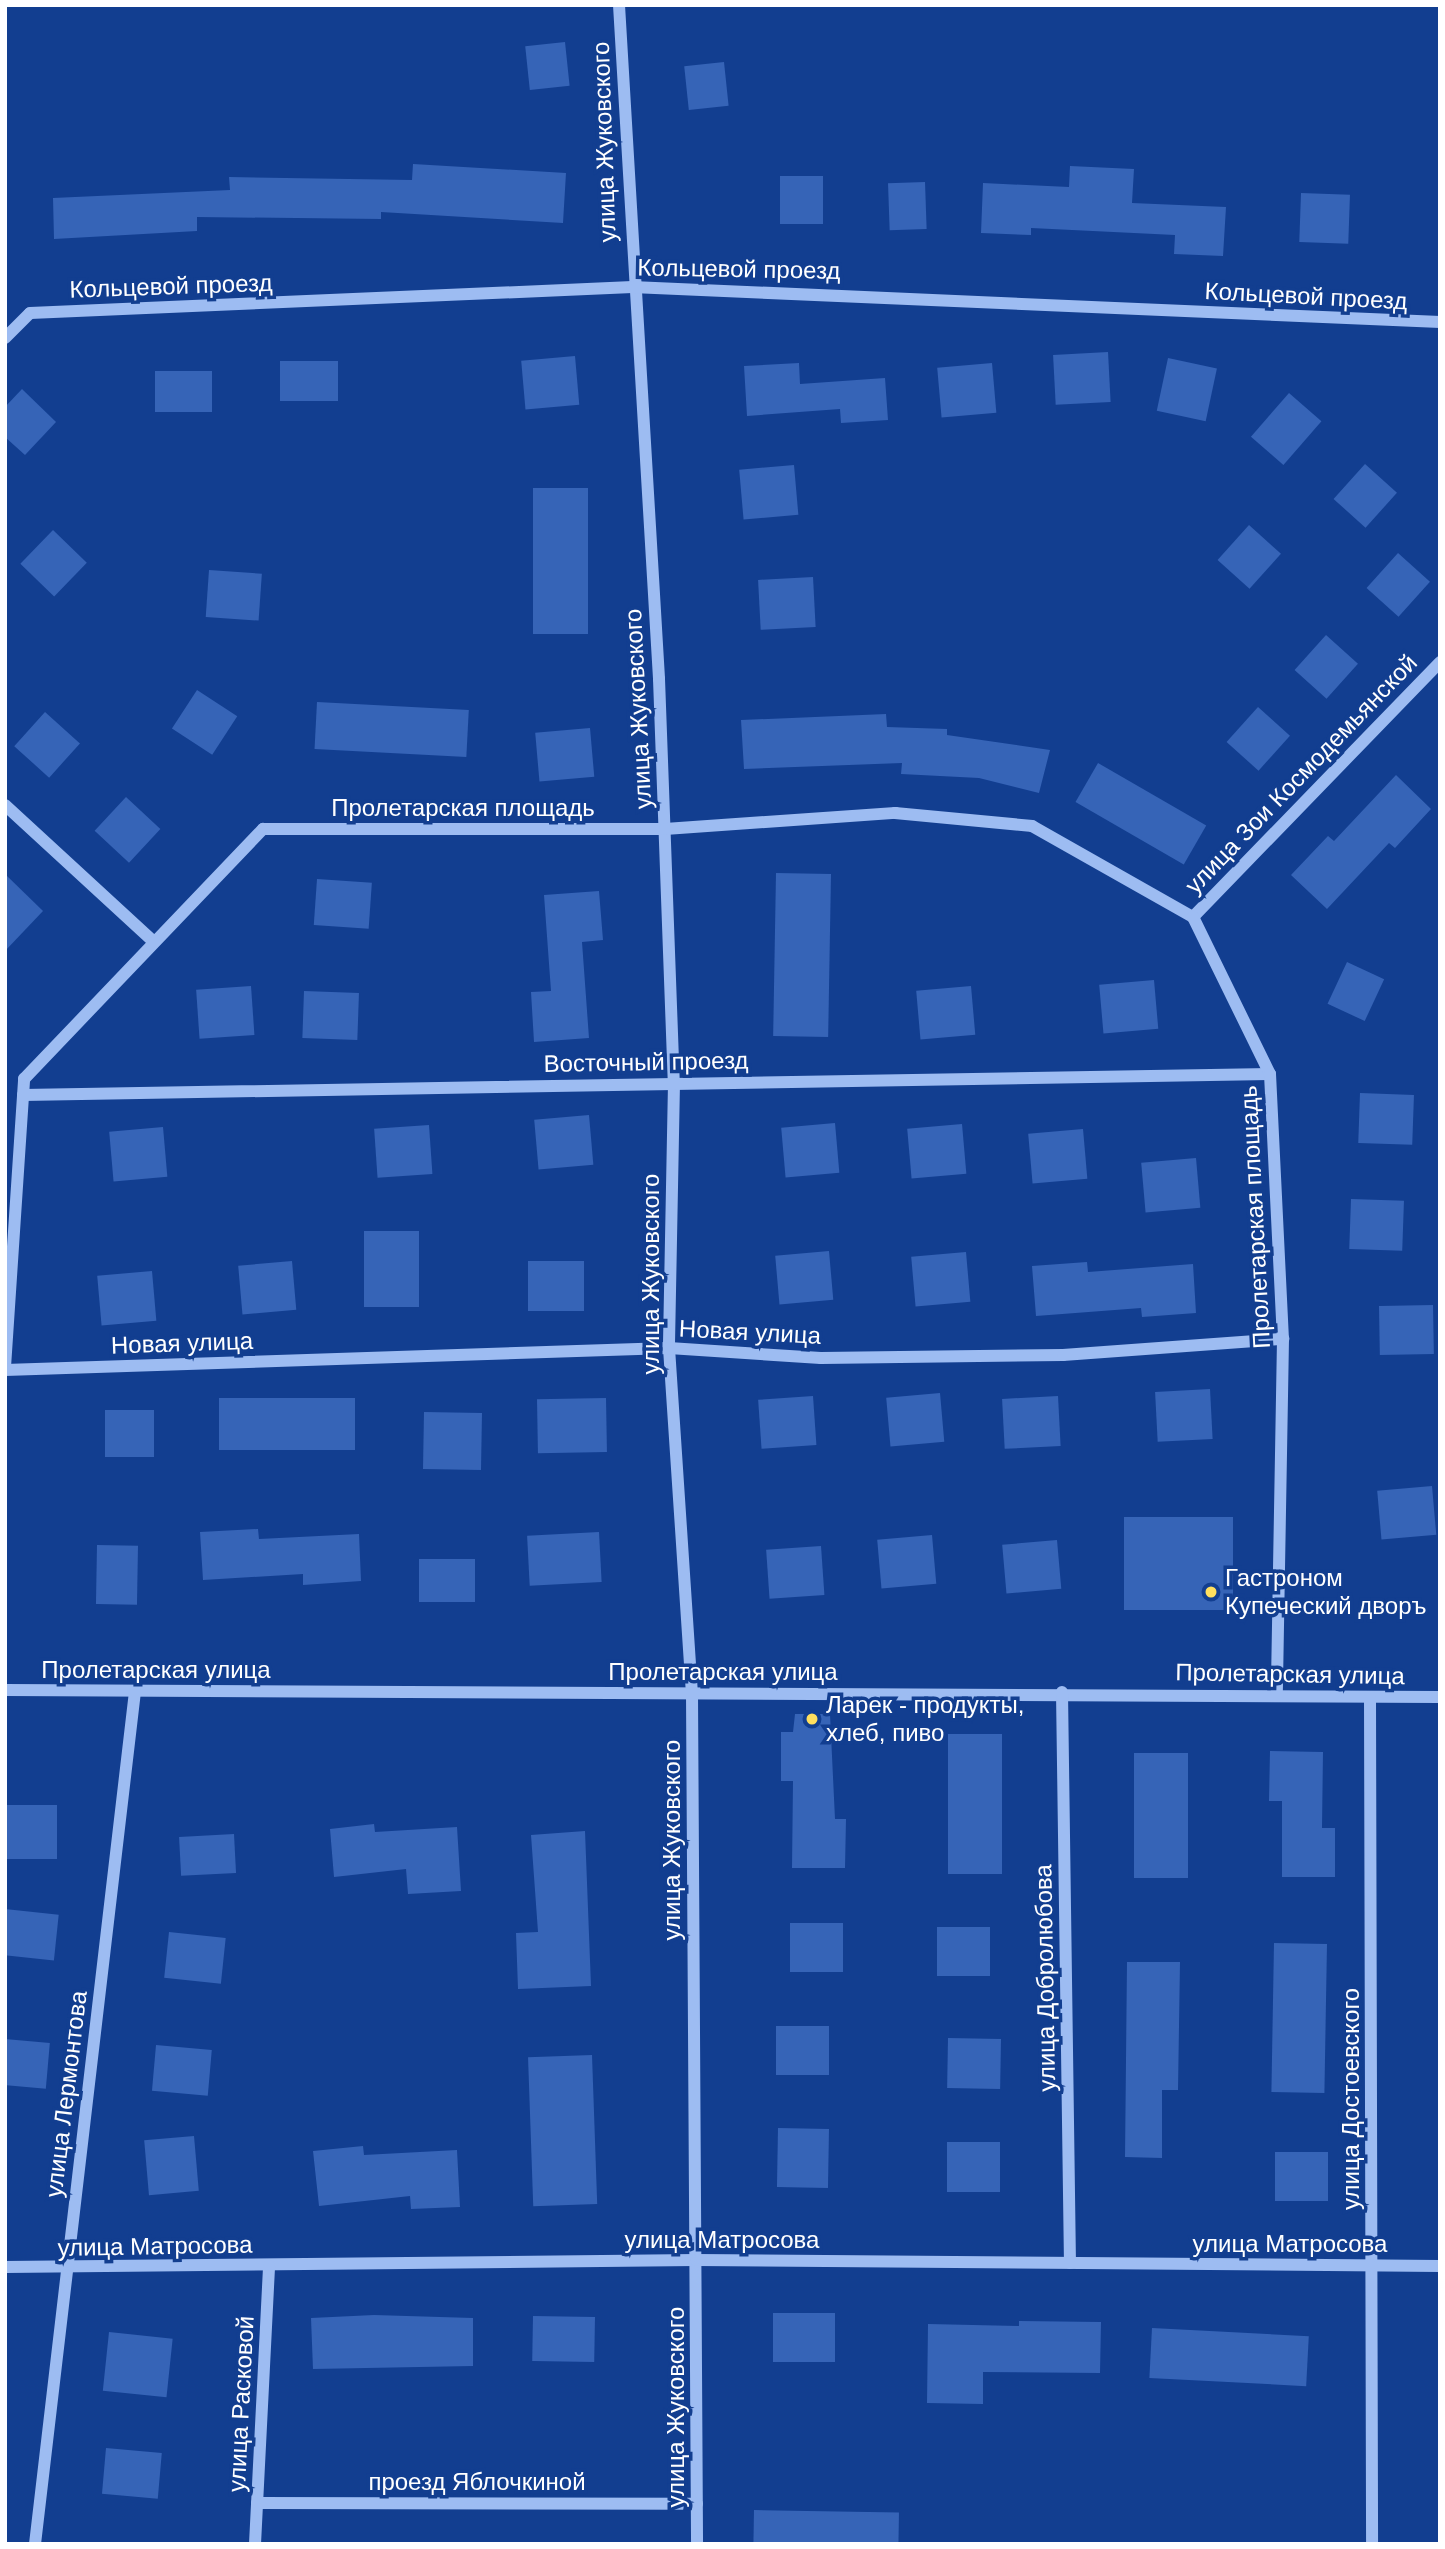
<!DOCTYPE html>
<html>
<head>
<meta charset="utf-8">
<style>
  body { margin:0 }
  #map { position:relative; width:1445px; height:2549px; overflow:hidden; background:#123e90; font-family:Arial,sans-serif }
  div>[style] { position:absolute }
  .building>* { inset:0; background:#3664b7; transform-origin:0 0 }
  .minor>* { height:12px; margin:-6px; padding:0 6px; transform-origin:6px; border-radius:6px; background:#9dbcf2 }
  .dots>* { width:19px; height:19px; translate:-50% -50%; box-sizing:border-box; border:4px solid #123e90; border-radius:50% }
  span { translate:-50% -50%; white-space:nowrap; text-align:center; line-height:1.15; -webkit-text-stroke:7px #123e90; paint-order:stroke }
  .street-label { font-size:24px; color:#fff }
  .poi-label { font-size:24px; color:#fff }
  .left { translate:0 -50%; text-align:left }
  .frame { position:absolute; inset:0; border:7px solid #fff; pointer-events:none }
</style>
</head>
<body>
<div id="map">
  <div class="building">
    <i style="left:565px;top:42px;width:44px;height:40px;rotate:84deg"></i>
    <i style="left:724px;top:62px;width:44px;height:40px;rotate:84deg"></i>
    <i style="clip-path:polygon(413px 164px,566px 173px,563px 223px,381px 212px,381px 219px,197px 217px,197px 231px,54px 239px,53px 198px,230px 190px,229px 177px,412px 180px)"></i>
    <i style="clip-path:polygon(1070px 166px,1134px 169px,1132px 203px,1226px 207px,1223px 256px,1174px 254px,1175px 235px,1031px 228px,1031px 235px,981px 233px,983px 183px,1069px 187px)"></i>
    <i style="left:780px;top:176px;width:43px;height:48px"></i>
    <i style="left:925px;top:182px;width:47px;height:37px;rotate:88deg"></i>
    <i style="left:1301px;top:193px;width:49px;height:49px;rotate:2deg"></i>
    <i style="left:1108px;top:352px;width:50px;height:55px;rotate:87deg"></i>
    <i style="left:575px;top:356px;width:49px;height:54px;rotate:85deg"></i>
    <i style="left:1168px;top:358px;width:50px;height:54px;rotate:12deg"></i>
    <i style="left:338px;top:361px;width:40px;height:58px;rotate:90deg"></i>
    <i style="clip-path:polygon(799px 363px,800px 384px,885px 378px,888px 420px,841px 423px,840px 409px,747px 416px,744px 366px)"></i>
    <i style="left:992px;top:363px;width:50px;height:55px;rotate:85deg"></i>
    <i style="left:155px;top:371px;width:57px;height:41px"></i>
    <i style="clip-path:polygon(22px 389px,56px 422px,25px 455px,5px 437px,5px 407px)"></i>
    <i style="left:1289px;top:393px;width:43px;height:58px;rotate:41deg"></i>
    <i style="left:1365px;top:464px;width:43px;height:47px;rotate:42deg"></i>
    <i style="left:794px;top:465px;width:50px;height:55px;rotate:85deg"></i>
    <i style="left:533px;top:488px;width:55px;height:146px"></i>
    <i style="left:1249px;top:525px;width:43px;height:47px;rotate:42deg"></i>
    <i style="left:53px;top:530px;width:47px;height:47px;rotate:44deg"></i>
    <i style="left:1398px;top:553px;width:43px;height:47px;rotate:42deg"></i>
    <i style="left:209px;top:570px;width:53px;height:47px;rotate:4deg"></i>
    <i style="left:813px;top:577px;width:50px;height:55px;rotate:87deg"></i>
    <i style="left:1326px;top:635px;width:43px;height:47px;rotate:42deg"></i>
    <i style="left:197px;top:690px;width:48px;height:46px;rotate:33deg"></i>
    <i style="left:317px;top:702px;width:152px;height:47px;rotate:3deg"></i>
    <i style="left:1258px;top:707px;width:43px;height:47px;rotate:42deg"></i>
    <i style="left:45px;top:712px;width:47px;height:46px;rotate:42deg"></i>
    <i style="clip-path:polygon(886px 714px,887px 727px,947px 729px,947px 735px,1050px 750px,1039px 793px,979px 778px,901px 774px,902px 763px,744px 769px,741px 720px)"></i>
    <i style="left:590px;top:728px;width:49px;height:55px;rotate:85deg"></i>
    <i style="left:1098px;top:763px;width:125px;height:45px;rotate:30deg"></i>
    <i style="clip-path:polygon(1396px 775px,1431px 809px,1395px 848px,1389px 843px,1327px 909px,1291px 875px,1328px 836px,1334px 841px)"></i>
    <i style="left:126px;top:797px;width:47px;height:46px;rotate:43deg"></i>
    <i style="left:776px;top:873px;width:55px;height:163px;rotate:1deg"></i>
    <i style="clip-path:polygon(5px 874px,43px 911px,5px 951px)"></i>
    <i style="left:317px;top:879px;width:55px;height:46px;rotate:4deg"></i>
    <i style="clip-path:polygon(599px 891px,603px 940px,582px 942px,589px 1038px,534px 1042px,531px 992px,551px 991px,544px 895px)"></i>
    <i style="left:1347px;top:962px;width:41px;height:46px;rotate:25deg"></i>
    <i style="left:1154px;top:980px;width:49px;height:55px;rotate:85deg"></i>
    <i style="left:251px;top:986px;width:49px;height:55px;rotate:86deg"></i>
    <i style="left:971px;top:986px;width:49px;height:55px;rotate:85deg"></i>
    <i style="left:304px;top:991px;width:55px;height:47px;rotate:2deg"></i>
    <i style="left:1360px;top:1093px;width:54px;height:50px;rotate:2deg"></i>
    <i style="left:589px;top:1115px;width:50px;height:55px;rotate:85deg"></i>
    <i style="left:835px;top:1123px;width:50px;height:54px;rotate:85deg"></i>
    <i style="left:962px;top:1124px;width:50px;height:55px;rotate:85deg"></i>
    <i style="left:429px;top:1125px;width:49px;height:55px;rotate:86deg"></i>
    <i style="left:163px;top:1127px;width:50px;height:54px;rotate:85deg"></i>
    <i style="left:1083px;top:1129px;width:50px;height:55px;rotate:85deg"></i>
    <i style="left:1196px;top:1158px;width:50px;height:55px;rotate:85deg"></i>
    <i style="left:1351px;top:1199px;width:53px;height:50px;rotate:2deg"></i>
    <i style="left:364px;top:1231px;width:55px;height:76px"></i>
    <i style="left:829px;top:1251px;width:49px;height:54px;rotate:85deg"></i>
    <i style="left:966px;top:1252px;width:50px;height:55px;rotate:85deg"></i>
    <i style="left:292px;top:1261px;width:49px;height:54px;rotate:85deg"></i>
    <i style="left:584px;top:1261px;width:50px;height:56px;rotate:90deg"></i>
    <i style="clip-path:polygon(1087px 1262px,1088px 1272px,1193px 1264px,1196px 1313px,1142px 1317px,1141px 1308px,1036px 1316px,1032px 1266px)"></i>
    <i style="left:152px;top:1271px;width:50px;height:55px;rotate:85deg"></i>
    <i style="left:1433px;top:1305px;width:49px;height:54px;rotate:89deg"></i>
    <i style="left:1210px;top:1389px;width:50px;height:55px;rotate:87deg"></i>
    <i style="left:940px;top:1393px;width:49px;height:54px;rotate:85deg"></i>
    <i style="left:813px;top:1396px;width:49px;height:55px;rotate:86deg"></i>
    <i style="left:1058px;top:1396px;width:50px;height:56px;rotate:87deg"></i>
    <i style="left:355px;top:1398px;width:52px;height:136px;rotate:90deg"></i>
    <i style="left:606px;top:1398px;width:54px;height:69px;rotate:89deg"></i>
    <i style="left:105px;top:1410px;width:49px;height:47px"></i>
    <i style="left:424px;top:1412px;width:58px;height:57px;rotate:1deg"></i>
    <i style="left:1432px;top:1486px;width:49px;height:55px;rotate:85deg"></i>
    <i style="left:1124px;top:1517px;width:109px;height:93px"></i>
    <i style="clip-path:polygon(258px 1529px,259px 1539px,359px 1534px,361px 1581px,303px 1585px,303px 1574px,203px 1580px,200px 1532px)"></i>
    <i style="left:599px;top:1532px;width:50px;height:72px;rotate:87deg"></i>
    <i style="left:932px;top:1535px;width:49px;height:55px;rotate:85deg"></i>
    <i style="left:1057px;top:1540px;width:49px;height:55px;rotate:85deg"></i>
    <i style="left:97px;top:1545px;width:41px;height:59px;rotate:1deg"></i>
    <i style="left:821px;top:1546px;width:49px;height:55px;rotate:86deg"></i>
    <i style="left:419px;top:1559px;width:56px;height:43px"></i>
    <i style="clip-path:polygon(795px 1714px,830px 1714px,835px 1819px,846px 1819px,845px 1868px,792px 1868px,793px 1781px,781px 1781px,781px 1732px,793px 1732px)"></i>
    <i style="left:948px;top:1734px;width:54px;height:140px"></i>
    <i style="clip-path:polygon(1270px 1751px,1323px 1752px,1322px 1828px,1335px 1828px,1335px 1877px,1282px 1877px,1282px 1801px,1269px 1801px)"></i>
    <i style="left:1134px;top:1753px;width:54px;height:125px"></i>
    <i style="left:5px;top:1805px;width:52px;height:54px"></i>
    <i style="clip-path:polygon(374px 1824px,375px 1832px,457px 1827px,461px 1891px,408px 1894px,406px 1869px,334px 1877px,330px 1829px)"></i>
    <i style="clip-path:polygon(585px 1831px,591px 1986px,518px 1989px,516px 1933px,538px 1932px,531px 1835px)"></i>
    <i style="left:234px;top:1834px;width:39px;height:55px;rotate:87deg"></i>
    <i style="left:5px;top:1909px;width:54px;height:46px;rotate:6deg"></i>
    <i style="left:790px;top:1923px;width:53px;height:49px"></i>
    <i style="left:937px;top:1927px;width:53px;height:49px"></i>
    <i style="left:169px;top:1932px;width:57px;height:46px;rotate:6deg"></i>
    <i style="left:1274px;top:1943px;width:53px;height:149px;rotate:1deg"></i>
    <i style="clip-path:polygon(1127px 1962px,1180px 1962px,1178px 2090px,1162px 2090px,1162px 2158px,1125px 2157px)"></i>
    <i style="left:776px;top:2026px;width:53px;height:49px"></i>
    <i style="left:948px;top:2038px;width:53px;height:50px;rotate:1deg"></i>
    <i style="left:5px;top:2039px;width:45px;height:46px;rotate:5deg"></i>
    <i style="left:156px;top:2045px;width:56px;height:46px;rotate:5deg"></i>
    <i style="left:592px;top:2055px;width:149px;height:64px;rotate:88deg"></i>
    <i style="left:778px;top:2128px;width:51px;height:59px;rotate:1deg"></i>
    <i style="left:194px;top:2136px;width:55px;height:50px;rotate:85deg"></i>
    <i style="left:947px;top:2142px;width:53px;height:50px"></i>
    <i style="clip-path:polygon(363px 2146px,364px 2155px,457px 2150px,460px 2207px,411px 2209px,410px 2196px,319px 2206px,313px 2151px)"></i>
    <i style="left:1275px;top:2152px;width:53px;height:49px"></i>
    <i style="left:773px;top:2313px;width:62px;height:49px"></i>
    <i style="clip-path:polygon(374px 2315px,473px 2318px,473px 2366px,313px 2369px,311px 2318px)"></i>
    <i style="left:533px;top:2316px;width:62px;height:45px;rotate:1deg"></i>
    <i style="clip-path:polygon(1019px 2321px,1101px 2322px,1100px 2373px,983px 2372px,983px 2404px,927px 2403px,928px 2324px,1019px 2326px)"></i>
    <i style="left:1152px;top:2328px;width:157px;height:50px;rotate:3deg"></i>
    <i style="left:109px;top:2332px;width:64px;height:59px;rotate:6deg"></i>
    <i style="left:106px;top:2448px;width:56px;height:46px;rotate:5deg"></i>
    <i style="left:754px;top:2510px;width:145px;height:34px;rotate:1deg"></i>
  </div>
  <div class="minor">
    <i style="left:619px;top:5px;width:675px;rotate:86.6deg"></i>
    <i style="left:659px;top:679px;width:404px;rotate:87.9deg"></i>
    <i style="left:674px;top:1083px;width:265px;rotate:91.1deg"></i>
    <i style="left:669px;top:1348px;width:347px;rotate:86.2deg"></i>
    <i style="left:692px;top:1694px;width:850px;rotate:89.66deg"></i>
    <i style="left:5px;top:338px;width:35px;rotate:-45deg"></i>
    <i style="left:30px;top:313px;width:603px;rotate:-2.47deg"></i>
    <i style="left:632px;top:287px;width:809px;rotate:2.48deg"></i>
    <i style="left:5px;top:805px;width:202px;rotate:42.6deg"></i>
    <i style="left:1193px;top:917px;width:355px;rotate:-45.9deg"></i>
    <i style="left:23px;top:1095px;width:1247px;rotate:-0.96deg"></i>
    <i style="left:5px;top:1367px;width:289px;rotate:-86.2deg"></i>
    <i style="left:24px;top:1079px;width:346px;rotate:-46.3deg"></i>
    <i style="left:263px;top:829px;width:402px"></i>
    <i style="left:665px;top:829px;width:231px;rotate:-4deg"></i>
    <i style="left:895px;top:813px;width:138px;rotate:5.4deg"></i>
    <i style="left:1032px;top:826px;width:185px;rotate:29.5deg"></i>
    <i style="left:1193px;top:917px;width:175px;rotate:63.9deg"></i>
    <i style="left:1270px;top:1074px;width:265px;rotate:87.2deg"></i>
    <i style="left:1283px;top:1339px;width:355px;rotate:91deg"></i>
    <i style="left:5px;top:1370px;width:664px;rotate:-1.9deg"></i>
    <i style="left:669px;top:1348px;width:152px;rotate:3.8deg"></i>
    <i style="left:821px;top:1358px;width:242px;rotate:-0.7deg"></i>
    <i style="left:1063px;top:1355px;width:221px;rotate:-4.2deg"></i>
    <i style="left:5px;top:1690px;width:1435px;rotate:0.28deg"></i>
    <i style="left:1062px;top:1692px;width:571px;rotate:89.2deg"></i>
    <i style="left:1370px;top:1697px;width:847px;rotate:89.86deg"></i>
    <i style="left:5px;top:2267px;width:691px;rotate:-0.58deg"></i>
    <i style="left:696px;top:2260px;width:744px;rotate:0.46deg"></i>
    <i style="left:257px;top:2503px;width:440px;rotate:0.1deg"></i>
    <i style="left:35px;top:2544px;width:859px;rotate:-83.31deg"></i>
    <i style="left:255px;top:2544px;width:278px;rotate:-87.1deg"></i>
  </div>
  <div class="dots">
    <i style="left:1211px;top:1592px;background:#ffdf5e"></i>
    <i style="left:812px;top:1719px;background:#ffdf5e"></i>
  </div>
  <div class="street-label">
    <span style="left:604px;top:142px;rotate:-92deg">улица Жуковского</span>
    <span style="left:739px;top:269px;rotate:1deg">Кольцевой проезд</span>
    <span style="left:171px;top:286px;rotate:-2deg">Кольцевой проезд</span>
    <span style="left:1306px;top:296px;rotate:3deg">Кольцевой проезд</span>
    <span style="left:638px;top:709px;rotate:-93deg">улица Жуковского</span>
    <span style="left:1301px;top:774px;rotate:-46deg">улица Зои Космодемьянской</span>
    <span style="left:463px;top:808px">Пролетарская площадь</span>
    <span style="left:646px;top:1062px;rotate:-1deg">Восточный проезд</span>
    <span style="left:1255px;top:1217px;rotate:-93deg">Пролетарская площадь</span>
    <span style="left:651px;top:1274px;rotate:-90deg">улица Жуковского</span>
    <span style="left:750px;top:1332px;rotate:3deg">Новая улица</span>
    <span style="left:182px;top:1343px;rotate:-2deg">Новая улица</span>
    <span style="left:156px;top:1670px">Пролетарская улица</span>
    <span style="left:723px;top:1672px">Пролетарская улица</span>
    <span style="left:1290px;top:1674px;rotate:1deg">Пролетарская улица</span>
    <span style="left:672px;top:1840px;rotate:-90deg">улица Жуковского</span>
    <span style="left:1045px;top:1978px;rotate:-91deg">улица Добролюбова</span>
    <span style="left:66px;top:2094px;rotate:-83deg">улица Лермонтова</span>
    <span style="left:1351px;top:2099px;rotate:-90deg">улица Достоевского</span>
    <span style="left:722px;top:2240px">улица Матросова</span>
    <span style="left:1290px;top:2244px">улица Матросова</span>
    <span style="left:155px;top:2246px;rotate:-1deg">улица Матросова</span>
    <span style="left:241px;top:2404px;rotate:-87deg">улица Расковой</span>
    <span style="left:676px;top:2407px;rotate:-90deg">улица Жуковского</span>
    <span style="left:477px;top:2482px">проезд Яблочкиной</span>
  </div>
  <div class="poi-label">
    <span class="left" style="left:1225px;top:1592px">Гастроном<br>Купеческий дворъ</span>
    <span class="left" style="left:826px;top:1719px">Ларек - продукты,<br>хлеб, пиво</span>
  </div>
  <div class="frame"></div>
</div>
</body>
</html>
